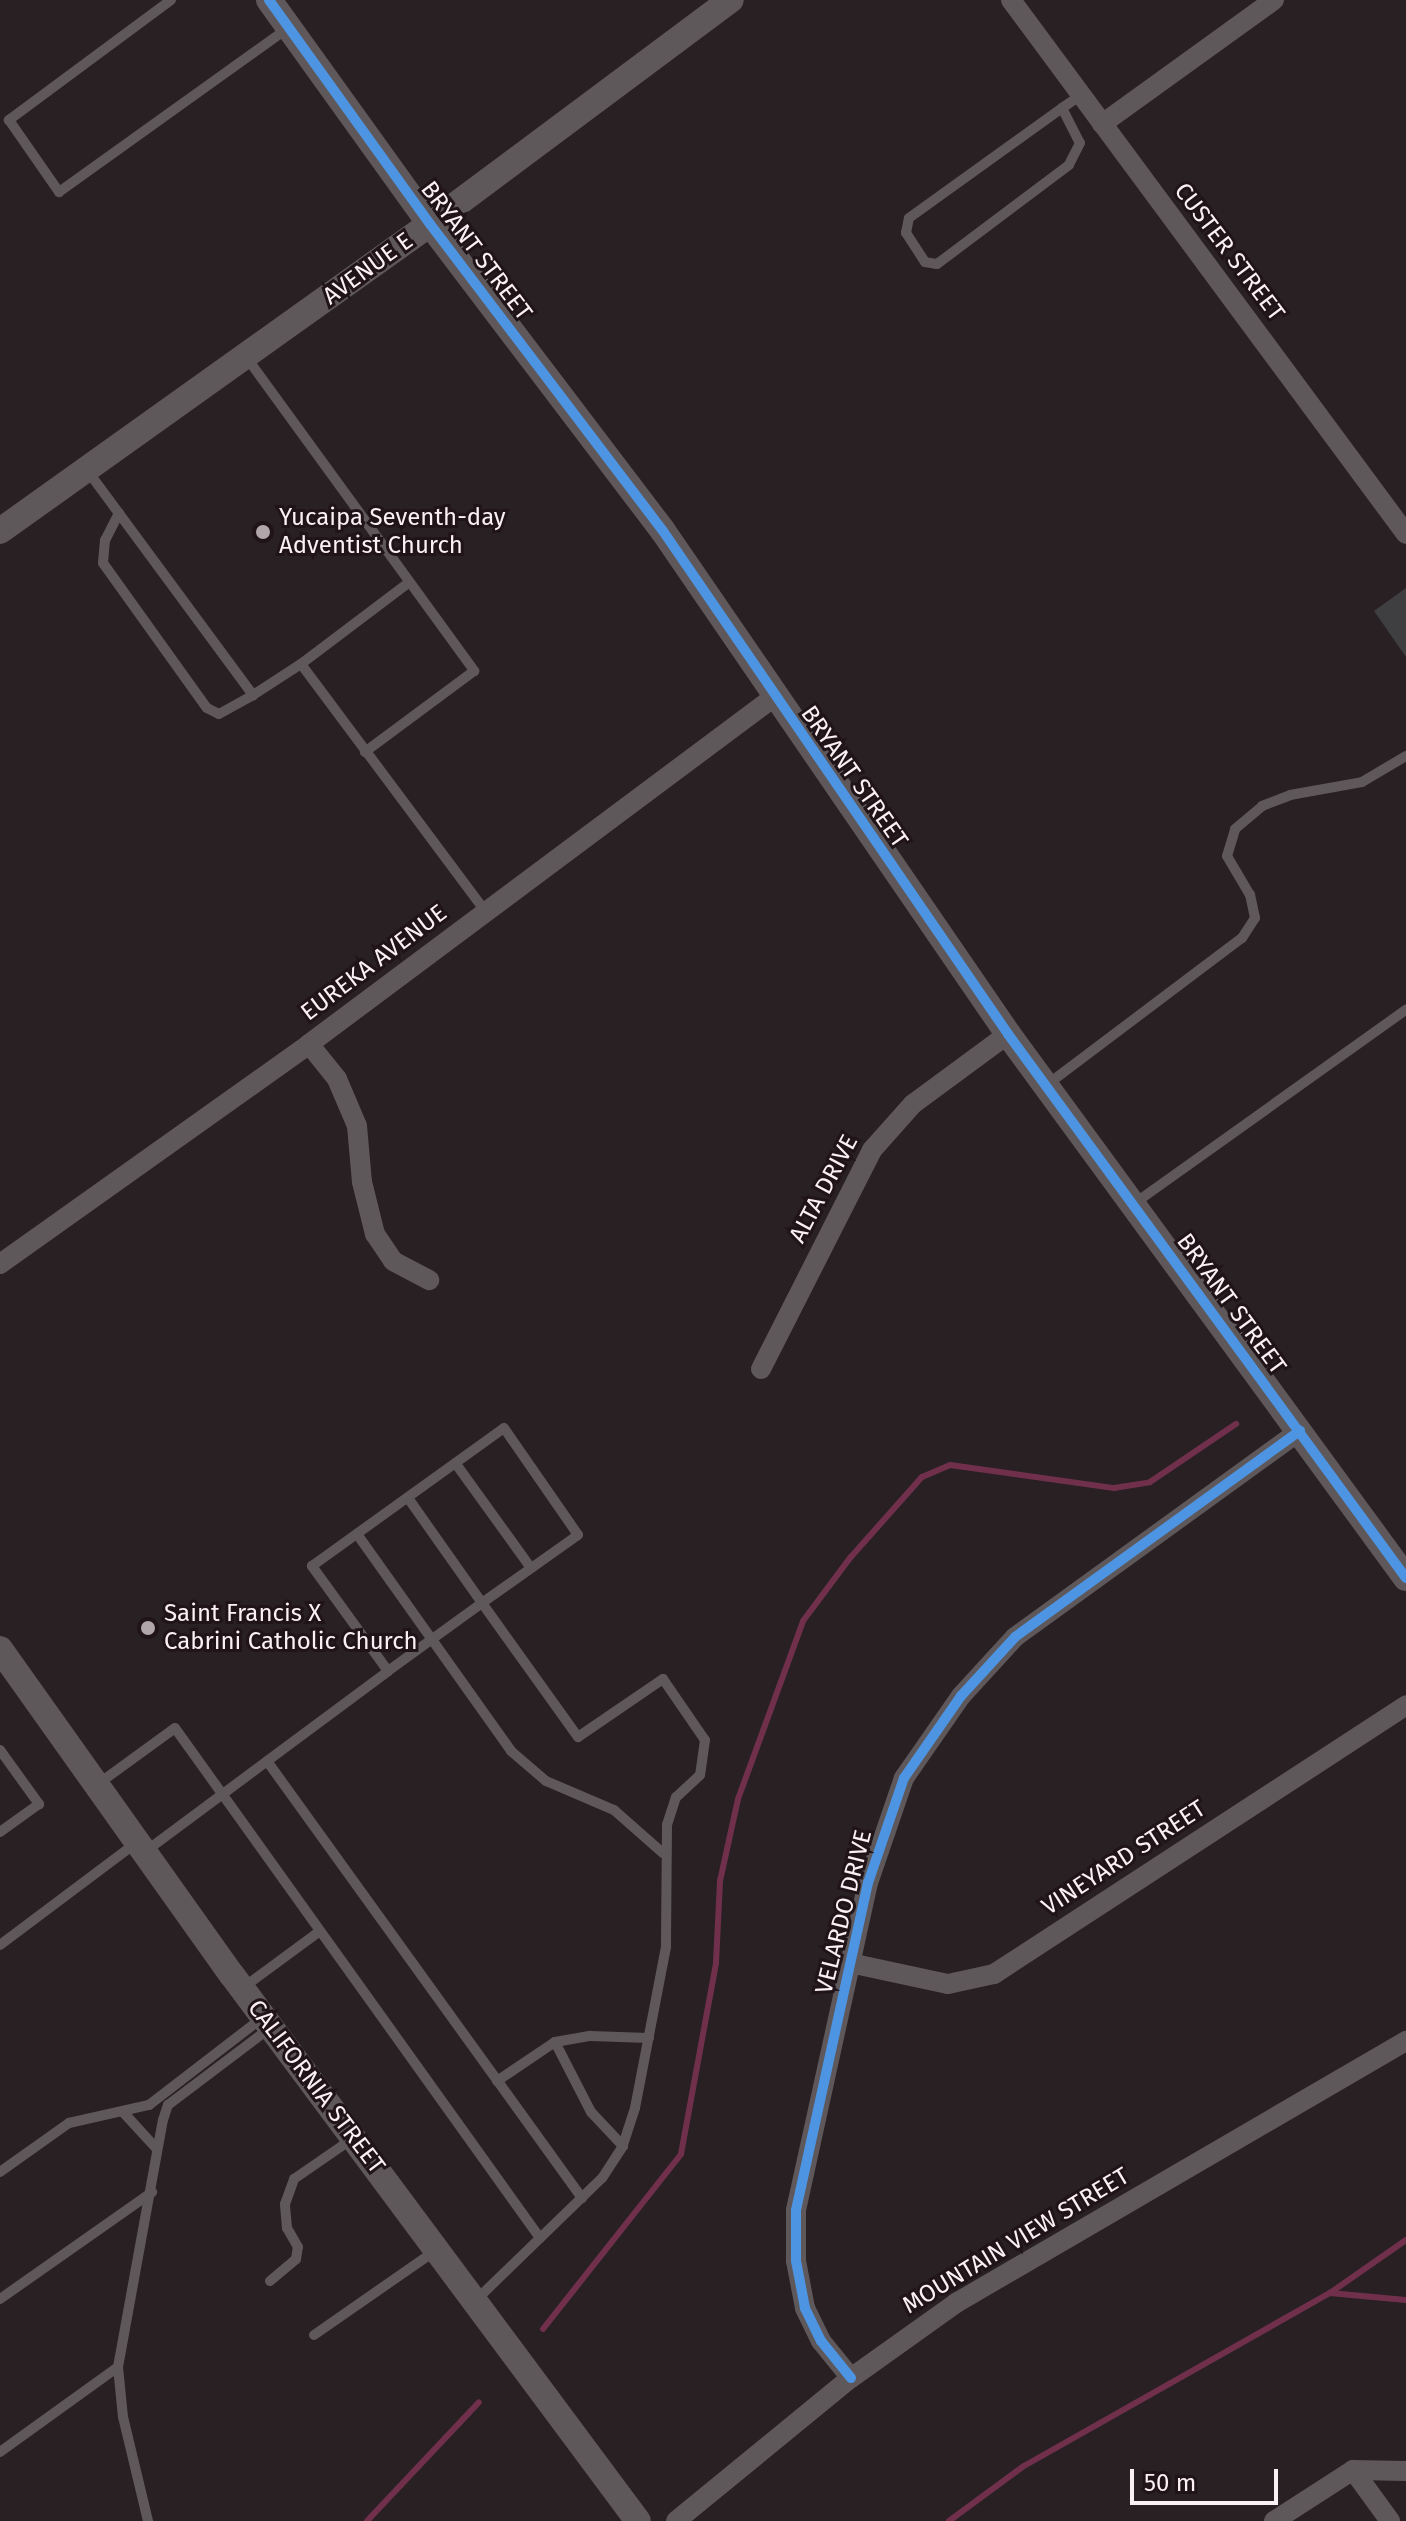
<!DOCTYPE html>
<html>
<head>
<meta charset="utf-8">
<style>
  body { margin:0 }
  #map { position:relative; width:1406px; height:2521px; overflow:hidden; background:#282023; font-family:"Fira Sans",sans-serif }
  div>[style] { position:absolute }
  .stream>* { height:6px; margin:-3px; padding:0 3px; transform-origin:3px; border-radius:3px; background:#70304c }
  .building>* { inset:0; background:#3f3e40 }
  .service>* { height:10px; margin:-5px; padding:0 5px; transform-origin:5px; border-radius:5px; background:#5e585a }
  .minor>* { height:20px; margin:-10px; padding:0 10px; transform-origin:10px; border-radius:10px; background:#5e585a }
  .tertiary>* { height:26px; margin:-13px; padding:0 13px; transform-origin:13px; border-radius:13px; background:#5e585a }
  .cycleway>* { height:10px; margin:-5px; padding:0 5px; transform-origin:5px; border-radius:5px; background:#4d94e3 }
  .dots>* { width:22px; height:22px; translate:-50% -50%; box-sizing:border-box; border:4px solid #211419; border-radius:50% }
  span { translate:-50% -50%; white-space:nowrap; text-align:center; line-height:1.15; -webkit-text-stroke:6px #211419; paint-order:stroke }
  .street-label { font-size:24px; color:#fbf0f4 }
  .poi-label { font-size:24px; color:#fbf0f4 }
  .left { translate:0 -50%; text-align:left }
  .scale { position:absolute; left:1130px; top:2469px; width:148px; height:36px; box-sizing:border-box; border:4px solid #fbf0f4; border-top:0; padding-left:10px; font-size:24px; line-height:28px; white-space:nowrap; color:#fbf0f4; -webkit-text-stroke:6px #211419; paint-order:stroke }
</style>
</head>
<body>
<div id="map">
  <div class="stream">
    <i style="left:1330px;top:2293px;width:76px;rotate:5.3deg"></i>
    <i style="left:543px;top:2329px;width:223px;rotate:-51.7deg"></i>
    <i style="left:681px;top:2154px;width:194px;rotate:-79.6deg"></i>
    <i style="left:716px;top:1963px;width:82px;rotate:-87.2deg"></i>
    <i style="left:720px;top:1881px;width:84px;rotate:-77.6deg"></i>
    <i style="left:738px;top:1799px;width:189px;rotate:-69.9deg"></i>
    <i style="left:803px;top:1621px;width:79px;rotate:-53.3deg"></i>
    <i style="left:850px;top:1558px;width:108px;rotate:-48.4deg"></i>
    <i style="left:922px;top:1477px;width:30px;rotate:-23deg"></i>
    <i style="left:950px;top:1465px;width:166px;rotate:8deg"></i>
    <i style="left:1114px;top:1488px;width:36px;rotate:-9deg"></i>
    <i style="left:1150px;top:1482px;width:104px;rotate:-34deg"></i>
    <i style="left:367px;top:2521px;width:163px;rotate:-46.7deg"></i>
    <i style="left:949px;top:2521px;width:93px;rotate:-36.3deg"></i>
    <i style="left:1024px;top:2466px;width:352px;rotate:-29.5deg"></i>
    <i style="left:1330px;top:2293px;width:93px;rotate:-34.9deg"></i>
  </div>
  <div class="building">
    <i style="clip-path:polygon(1406px 588px,1406px 657px,1374px 611px)"></i>
  </div>
  <div class="service">
    <i style="left:171px;top:0;width:202px;rotate:143.5deg"></i>
    <i style="left:9px;top:120px;width:88px;rotate:55.2deg"></i>
    <i style="left:59px;top:192px;width:280px;rotate:-35.6deg"></i>
    <i style="left:1062px;top:108px;width:39px;rotate:63deg"></i>
    <i style="left:1080px;top:143px;width:25px;rotate:117deg"></i>
    <i style="left:1069px;top:165px;width:165px;rotate:143.1deg"></i>
    <i style="left:937px;top:264px;width:12px;rotate:-171deg"></i>
    <i style="left:925px;top:262px;width:35px;rotate:-123deg"></i>
    <i style="left:906px;top:233px;width:15px;rotate:-79deg"></i>
    <i style="left:909px;top:218px;width:188px;rotate:-35.7deg"></i>
    <i style="left:1062px;top:108px;width:23px;rotate:-34deg"></i>
    <i style="left:247px;top:358px;width:387px;rotate:54deg"></i>
    <i style="left:474px;top:671px;width:136px;rotate:143.4deg"></i>
    <i style="left:87px;top:470px;width:280px;rotate:53.6deg"></i>
    <i style="left:253px;top:695px;width:57px;rotate:-32.9deg"></i>
    <i style="left:301px;top:664px;width:309px;rotate:53.3deg"></i>
    <i style="left:119px;top:513px;width:30px;rotate:117deg"></i>
    <i style="left:105px;top:540px;width:23px;rotate:95deg"></i>
    <i style="left:103px;top:563px;width:178px;rotate:54.4deg"></i>
    <i style="left:207px;top:708px;width:13px;rotate:27deg"></i>
    <i style="left:219px;top:714px;width:39px;rotate:-29deg"></i>
    <i style="left:301px;top:664px;width:134px;rotate:-37.1deg"></i>
    <i style="left:1048px;top:1084px;width:243px;rotate:-37deg"></i>
    <i style="left:1242px;top:938px;width:24px;rotate:-57deg"></i>
    <i style="left:1255px;top:918px;width:24px;rotate:-102deg"></i>
    <i style="left:1250px;top:895px;width:45px;rotate:-120.5deg"></i>
    <i style="left:1227px;top:856px;width:28px;rotate:-73deg"></i>
    <i style="left:1235px;top:829px;width:35px;rotate:-40deg"></i>
    <i style="left:1262px;top:806px;width:30px;rotate:-21deg"></i>
    <i style="left:1290px;top:795px;width:73px;rotate:-10.2deg"></i>
    <i style="left:1362px;top:782px;width:51px;rotate:-30.6deg"></i>
    <i style="left:1135px;top:1203px;width:333px;rotate:-35.5deg"></i>
    <i style="left:456px;top:1464px;width:128px;rotate:54.2deg"></i>
    <i style="left:408px;top:1498px;width:128px;rotate:54.8deg"></i>
    <i style="left:482px;top:1603px;width:116px;rotate:144.1deg"></i>
    <i style="left:388px;top:1671px;width:130px;rotate:-125.9deg"></i>
    <i style="left:312px;top:1566px;width:236px;rotate:-35.7deg"></i>
    <i style="left:504px;top:1428px;width:130px;rotate:55.3deg"></i>
    <i style="left:578px;top:1535px;width:118px;rotate:144.7deg"></i>
    <i style="left:482px;top:1603px;width:165px;rotate:54.4deg"></i>
    <i style="left:578px;top:1737px;width:103px;rotate:-34.3deg"></i>
    <i style="left:663px;top:1679px;width:74px;rotate:55.5deg"></i>
    <i style="left:705px;top:1740px;width:35px;rotate:98deg"></i>
    <i style="left:700px;top:1775px;width:33px;rotate:137deg"></i>
    <i style="left:676px;top:1797px;width:29px;rotate:108deg"></i>
    <i style="left:667px;top:1825px;width:122px;rotate:90.5deg"></i>
    <i style="left:666px;top:1947px;width:164px;rotate:100.9deg"></i>
    <i style="left:635px;top:2108px;width:40px;rotate:108deg"></i>
    <i style="left:623px;top:2146px;width:38px;rotate:123deg"></i>
    <i style="left:602px;top:2178px;width:175px;rotate:135.9deg"></i>
    <i style="left:357px;top:1534px;width:266px;rotate:54.6deg"></i>
    <i style="left:511px;top:1751px;width:46px;rotate:40.6deg"></i>
    <i style="left:546px;top:1781px;width:74px;rotate:23.1deg"></i>
    <i style="left:614px;top:1810px;width:65px;rotate:41.3deg"></i>
    <i style="left:0;top:1750px;width:67px;rotate:54.2deg"></i>
    <i style="left:39px;top:1804px;width:48px;rotate:144.3deg"></i>
    <i style="left:267px;top:1761px;width:539px;rotate:54.22deg"></i>
    <i style="left:98px;top:1784px;width:95px;rotate:-36deg"></i>
    <i style="left:175px;top:1728px;width:627px;rotate:54.41deg"></i>
    <i style="left:146px;top:1851px;width:302px;rotate:-36.6deg"></i>
    <i style="left:0;top:1945px;width:170px;rotate:-36.9deg"></i>
    <i style="left:244px;top:1987px;width:94px;rotate:-36.4deg"></i>
    <i style="left:555px;top:2042px;width:79px;rotate:62.8deg"></i>
    <i style="left:591px;top:2112px;width:47px;rotate:46.7deg"></i>
    <i style="left:497px;top:2081px;width:70px;rotate:-33.9deg"></i>
    <i style="left:555px;top:2042px;width:36px;rotate:-10deg"></i>
    <i style="left:590px;top:2036px;width:59px;rotate:1.9deg"></i>
    <i style="left:123px;top:2112px;width:49px;rotate:47.5deg"></i>
    <i style="left:0;top:2172px;width:85px;rotate:-35.4deg"></i>
    <i style="left:69px;top:2123px;width:82px;rotate:-12.7deg"></i>
    <i style="left:149px;top:2105px;width:143px;rotate:-37.6deg"></i>
    <i style="left:270px;top:2281px;width:34px;rotate:-40deg"></i>
    <i style="left:296px;top:2259px;width:12px;rotate:-81deg"></i>
    <i style="left:298px;top:2247px;width:22px;rotate:-120deg"></i>
    <i style="left:287px;top:2228px;width:24px;rotate:-95deg"></i>
    <i style="left:285px;top:2204px;width:27px;rotate:-70deg"></i>
    <i style="left:294px;top:2179px;width:70px;rotate:-34.6deg"></i>
    <i style="left:0;top:2299px;width:186px;rotate:-35.1deg"></i>
    <i style="left:314px;top:2335px;width:147px;rotate:-34.8deg"></i>
    <i style="left:0;top:2452px;width:145px;rotate:-35.8deg"></i>
    <i style="left:148px;top:2521px;width:107px;rotate:-103.5deg"></i>
    <i style="left:123px;top:2417px;width:50px;rotate:-95.7deg"></i>
    <i style="left:118px;top:2367px;width:251px;rotate:-79.7deg"></i>
    <i style="left:163px;top:2120px;width:16px;rotate:-72deg"></i>
    <i style="left:168px;top:2105px;width:129px;rotate:-37.1deg"></i>
  </div>
  <div class="minor">
    <i style="left:1011px;top:0;width:664px;rotate:53.51deg"></i>
    <i style="left:1102px;top:124px;width:212px;rotate:-35.8deg"></i>
    <i style="left:309px;top:1044px;width:45px;rotate:51.3deg"></i>
    <i style="left:337px;top:1079px;width:51px;rotate:66.9deg"></i>
    <i style="left:357px;top:1126px;width:56px;rotate:84.9deg"></i>
    <i style="left:362px;top:1182px;width:54px;rotate:76deg"></i>
    <i style="left:375px;top:1234px;width:32px;rotate:56deg"></i>
    <i style="left:393px;top:1261px;width:41px;rotate:27.8deg"></i>
    <i style="left:0;top:1264px;width:379px;rotate:-35.4deg"></i>
    <i style="left:309px;top:1044px;width:580px;rotate:-36.73deg"></i>
    <i style="left:761px;top:1369px;width:246px;rotate:-63.1deg"></i>
    <i style="left:872px;top:1150px;width:62px;rotate:-48.3deg"></i>
    <i style="left:913px;top:1104px;width:118px;rotate:-36.4deg"></i>
    <i style="left:850px;top:1963px;width:100px;rotate:12.1deg"></i>
    <i style="left:948px;top:1984px;width:47px;rotate:-12.3deg"></i>
    <i style="left:994px;top:1974px;width:492px;rotate:-33.1deg"></i>
    <i style="left:851px;top:2378px;width:48px;rotate:-129deg"></i>
    <i style="left:821px;top:2341px;width:37px;rotate:-116deg"></i>
    <i style="left:805px;top:2308px;width:48px;rotate:-100.8deg"></i>
    <i style="left:796px;top:2261px;width:51px;rotate:-90deg"></i>
    <i style="left:796px;top:2210px;width:335px;rotate:-77.6deg"></i>
    <i style="left:868px;top:1883px;width:111px;rotate:-71.1deg"></i>
    <i style="left:904px;top:1778px;width:100px;rotate:-55.2deg"></i>
    <i style="left:961px;top:1696px;width:80px;rotate:-47.5deg"></i>
    <i style="left:1015px;top:1637px;width:352px;rotate:-35.9deg"></i>
    <i style="left:1353px;top:2470px;width:63px;rotate:54deg"></i>
    <i style="left:676px;top:2521px;width:226px;rotate:-39.3deg"></i>
    <i style="left:851px;top:2378px;width:129px;rotate:-35.5deg"></i>
    <i style="left:956px;top:2303px;width:521px;rotate:-30.21deg"></i>
    <i style="left:1274px;top:2521px;width:94px;rotate:-32.8deg"></i>
    <i style="left:1353px;top:2470px;width:53px;rotate:1.1deg"></i>
  </div>
  <div class="tertiary">
    <i style="left:269px;top:0;width:276px;rotate:54.3deg"></i>
    <i style="left:430px;top:224px;width:385px;rotate:52.8deg"></i>
    <i style="left:663px;top:531px;width:610px;rotate:55.55deg"></i>
    <i style="left:1008px;top:1034px;width:674px;rotate:53.81deg"></i>
    <i style="left:0;top:531px;width:528px;rotate:-35.53deg"></i>
    <i style="left:430px;top:224px;width:375px;rotate:-36.7deg"></i>
    <i style="left:0;top:1649px;width:400px;rotate:54.6deg"></i>
    <i style="left:232px;top:1975px;width:680px;rotate:53.37deg"></i>
  </div>
  <div class="cycleway">
    <i style="left:269px;top:0;width:276px;rotate:54.3deg"></i>
    <i style="left:430px;top:224px;width:385px;rotate:52.8deg"></i>
    <i style="left:663px;top:531px;width:610px;rotate:55.55deg"></i>
    <i style="left:1008px;top:1034px;width:674px;rotate:53.81deg"></i>
    <i style="left:851px;top:2378px;width:48px;rotate:-129deg"></i>
    <i style="left:821px;top:2341px;width:37px;rotate:-116deg"></i>
    <i style="left:805px;top:2308px;width:48px;rotate:-100.8deg"></i>
    <i style="left:796px;top:2261px;width:51px;rotate:-90deg"></i>
    <i style="left:796px;top:2210px;width:335px;rotate:-77.6deg"></i>
    <i style="left:868px;top:1883px;width:111px;rotate:-71.1deg"></i>
    <i style="left:904px;top:1778px;width:100px;rotate:-55.2deg"></i>
    <i style="left:961px;top:1696px;width:80px;rotate:-47.5deg"></i>
    <i style="left:1015px;top:1637px;width:352px;rotate:-35.9deg"></i>
  </div>
  <div class="dots">
    <i style="left:263px;top:532px;background:#b1a7ab"></i>
    <i style="left:148px;top:1628px;background:#b1a7ab"></i>
  </div>
  <div class="street-label">
    <span style="left:476px;top:251px;rotate:53deg">BRYANT STREET</span>
    <span style="left:1229px;top:252px;rotate:53deg">CUSTER STREET</span>
    <span style="left:368px;top:269px;rotate:-36deg">AVENUE E</span>
    <span style="left:854px;top:777px;rotate:55deg">BRYANT STREET</span>
    <span style="left:374px;top:963px;rotate:-37deg">EUREKA AVENUE</span>
    <span style="left:824px;top:1189px;rotate:-62deg">ALTA DRIVE</span>
    <span style="left:1231px;top:1304px;rotate:54deg">BRYANT STREET</span>
    <span style="left:1124px;top:1858px;rotate:-33deg">VINEYARD STREET</span>
    <span style="left:844px;top:1912px;rotate:-76deg">VELARDO DRIVE</span>
    <span style="left:316px;top:2087px;rotate:53deg">CALIFORNIA STREET</span>
    <span style="left:1016px;top:2241px;rotate:-31deg">MOUNTAIN VIEW STREET</span>
  </div>
  <div class="poi-label">
    <span class="left" style="left:279px;top:532px">Yucaipa Seventh-day<br>Adventist Church</span>
    <span class="left" style="left:164px;top:1628px">Saint Francis X<br>Cabrini Catholic Church</span>
  </div>
  <div class="scale">50 m</div>
</div>
</body>
</html>
